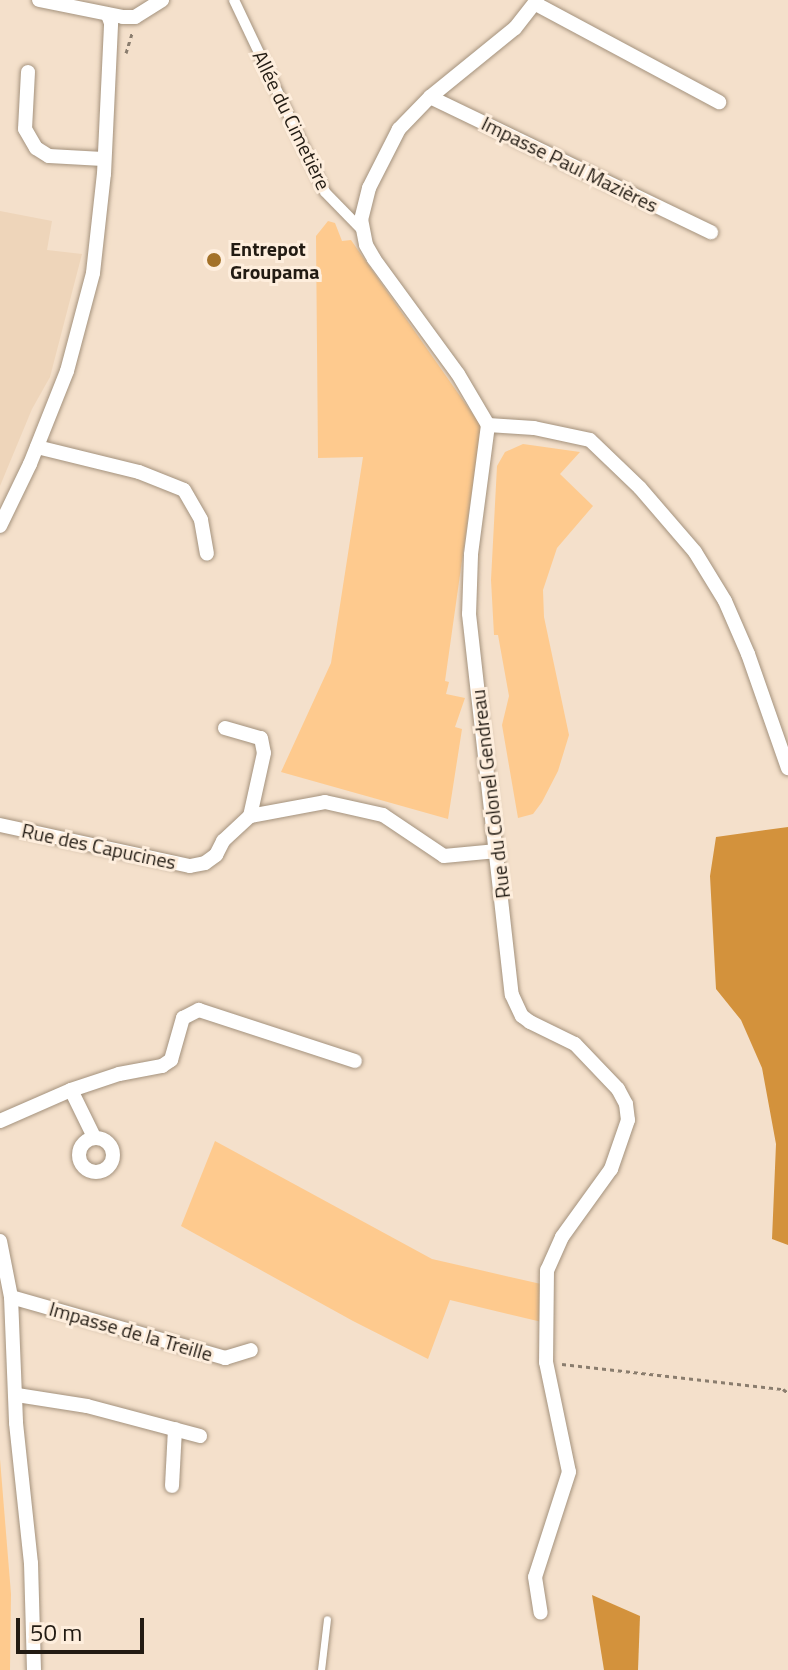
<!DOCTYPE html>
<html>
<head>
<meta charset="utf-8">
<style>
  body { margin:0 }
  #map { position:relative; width:788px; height:1670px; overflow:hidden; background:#f4e0cb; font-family:"Titillium Web",sans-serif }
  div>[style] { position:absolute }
  .built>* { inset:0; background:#eed5ba }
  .green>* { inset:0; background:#feca8e }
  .forest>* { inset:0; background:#d3923c }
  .path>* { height:3px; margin-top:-1.5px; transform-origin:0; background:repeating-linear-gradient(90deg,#8a7d6e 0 4px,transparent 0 8px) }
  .roads { filter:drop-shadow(0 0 2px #a4927d) drop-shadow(0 0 2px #a4927d) }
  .service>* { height:7px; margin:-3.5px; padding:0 3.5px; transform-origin:3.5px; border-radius:3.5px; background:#fff }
  .pedestrian>* { height:10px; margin:-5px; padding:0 5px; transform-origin:5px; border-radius:5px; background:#fff }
  .minor>* { height:14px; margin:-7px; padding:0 7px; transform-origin:7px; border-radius:7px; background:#fff }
  .minor>.ring { margin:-7px; padding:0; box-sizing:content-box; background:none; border:14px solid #fff; border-radius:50% }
  .dots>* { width:22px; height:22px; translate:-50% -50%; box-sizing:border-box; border:4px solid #feeedd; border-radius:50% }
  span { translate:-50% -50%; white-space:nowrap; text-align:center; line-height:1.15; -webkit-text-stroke:6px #feeedd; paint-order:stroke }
  .street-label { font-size:20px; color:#221b13 }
  .poi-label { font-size:20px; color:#221b13; font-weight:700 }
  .left { translate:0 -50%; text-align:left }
  .scale { position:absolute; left:16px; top:1618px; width:128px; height:36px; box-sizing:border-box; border:4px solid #221b13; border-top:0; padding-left:10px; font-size:24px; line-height:28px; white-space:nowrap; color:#221b13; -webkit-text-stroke:6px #feeedd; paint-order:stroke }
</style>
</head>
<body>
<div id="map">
  <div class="built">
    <i style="clip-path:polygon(0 211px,52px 221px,47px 250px,82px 254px,50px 377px,32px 409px,0 486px)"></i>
  </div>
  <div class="green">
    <i style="clip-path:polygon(328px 221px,335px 223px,342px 241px,351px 240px,481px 426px,445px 681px,449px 682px,446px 694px,465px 698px,455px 727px,462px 729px,448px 819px,281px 772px,331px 663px,363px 457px,318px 458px,316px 236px)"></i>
    <i style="clip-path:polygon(523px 444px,580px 452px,560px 474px,593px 506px,557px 548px,543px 590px,544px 617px,569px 735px,558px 771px,542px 802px,533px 814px,518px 818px,502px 725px,509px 696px,498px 635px,494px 635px,491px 580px,497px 466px,505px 452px)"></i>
    <i style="clip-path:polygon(215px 1141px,432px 1259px,541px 1284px,546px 1323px,450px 1300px,428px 1359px,353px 1321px,181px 1226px)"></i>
    <i style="clip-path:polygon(0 1459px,11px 1594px,10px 1670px,0 1670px)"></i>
  </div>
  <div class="forest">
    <i style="clip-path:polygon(788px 827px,788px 1245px,772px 1239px,776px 1144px,762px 1068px,741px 1020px,716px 989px,710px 876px,716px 837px)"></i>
    <i style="clip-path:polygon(592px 1595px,640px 1616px,638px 1670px,604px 1670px)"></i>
  </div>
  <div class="path">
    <i style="left:126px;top:53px;width:21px;rotate:-73deg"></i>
    <i style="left:562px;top:1364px;width:222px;rotate:6.5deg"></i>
    <i style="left:783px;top:1389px;width:6px;rotate:39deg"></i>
  </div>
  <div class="roads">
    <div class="service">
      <i style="left:321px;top:1670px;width:51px;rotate:-83.3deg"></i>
    </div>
    <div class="pedestrian">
      <i style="left:234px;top:0;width:212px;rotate:64.6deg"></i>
      <i style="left:325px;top:192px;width:53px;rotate:45.8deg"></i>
    </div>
    <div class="minor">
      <i style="left:39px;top:0;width:86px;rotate:11.4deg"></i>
      <i style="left:123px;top:17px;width:12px"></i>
      <i style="left:135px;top:17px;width:32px;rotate:-32deg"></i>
      <i style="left:537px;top:0;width:36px;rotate:128deg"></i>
      <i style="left:515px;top:28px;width:109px;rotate:140.9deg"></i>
      <i style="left:430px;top:97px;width:45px;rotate:134.1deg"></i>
      <i style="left:399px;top:129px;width:66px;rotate:117deg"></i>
      <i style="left:369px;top:188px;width:32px;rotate:104deg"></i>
      <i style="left:361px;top:219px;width:26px;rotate:79deg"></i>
      <i style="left:366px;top:245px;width:16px;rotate:60deg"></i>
      <i style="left:374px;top:259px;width:142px;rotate:53.9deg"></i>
      <i style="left:458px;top:374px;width:59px;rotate:59.5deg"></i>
      <i style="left:488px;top:425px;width:131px;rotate:97.5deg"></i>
      <i style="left:471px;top:555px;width:59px;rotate:91.9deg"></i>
      <i style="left:469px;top:614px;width:383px;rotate:83.6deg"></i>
      <i style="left:512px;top:995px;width:23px;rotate:65deg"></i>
      <i style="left:522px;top:1016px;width:10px;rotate:37deg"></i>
      <i style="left:530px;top:1022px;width:50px;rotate:26.1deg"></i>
      <i style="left:575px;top:1044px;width:62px;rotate:46.3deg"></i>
      <i style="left:618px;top:1089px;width:17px;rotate:62deg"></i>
      <i style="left:626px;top:1104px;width:16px;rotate:83deg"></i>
      <i style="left:628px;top:1120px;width:52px;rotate:109.1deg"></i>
      <i style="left:611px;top:1169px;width:84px;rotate:125.8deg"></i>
      <i style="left:562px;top:1237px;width:36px;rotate:114deg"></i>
      <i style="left:547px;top:1270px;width:92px;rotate:90.6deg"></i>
      <i style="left:546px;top:1362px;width:112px;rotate:78.2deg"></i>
      <i style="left:569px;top:1472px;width:110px;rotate:107.9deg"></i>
      <i style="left:535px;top:1577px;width:36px;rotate:81deg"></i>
      <i style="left:536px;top:4px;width:208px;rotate:28.2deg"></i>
      <i style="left:28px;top:72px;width:57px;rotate:93deg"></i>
      <i style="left:25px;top:129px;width:22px;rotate:60deg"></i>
      <i style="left:36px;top:148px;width:15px;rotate:32deg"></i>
      <i style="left:49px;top:156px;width:54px;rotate:3.2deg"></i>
      <i style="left:430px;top:97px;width:312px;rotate:25.7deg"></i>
      <i style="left:488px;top:425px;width:46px;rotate:3.7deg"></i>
      <i style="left:534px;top:428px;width:57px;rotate:12.1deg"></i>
      <i style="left:590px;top:440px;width:69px;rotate:43.8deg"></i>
      <i style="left:640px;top:488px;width:84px;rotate:49.3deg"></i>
      <i style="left:695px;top:552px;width:57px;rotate:58.5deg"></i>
      <i style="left:725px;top:601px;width:58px;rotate:66.5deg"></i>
      <i style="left:748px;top:654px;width:121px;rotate:70.7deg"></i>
      <i style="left:37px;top:447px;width:105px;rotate:13.8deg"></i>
      <i style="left:139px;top:472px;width:48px;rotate:21.8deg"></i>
      <i style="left:184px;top:490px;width:34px;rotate:60deg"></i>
      <i style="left:201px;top:520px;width:34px;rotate:80deg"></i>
      <i style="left:0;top:526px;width:69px;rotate:-64.2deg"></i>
      <i style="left:30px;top:464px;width:100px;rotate:-68.3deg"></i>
      <i style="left:67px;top:371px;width:101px;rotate:-75.1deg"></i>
      <i style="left:93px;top:273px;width:100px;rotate:-83.7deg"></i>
      <i style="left:104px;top:174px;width:151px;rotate:-87.3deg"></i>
      <i style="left:111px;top:23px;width:9px;rotate:-111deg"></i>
      <i style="left:225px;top:728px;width:37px;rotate:16deg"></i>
      <i style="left:261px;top:738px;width:15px;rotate:79deg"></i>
      <i style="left:264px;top:753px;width:65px;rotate:102.5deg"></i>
      <i style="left:0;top:825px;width:194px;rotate:12.2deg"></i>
      <i style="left:190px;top:866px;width:15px;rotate:-11deg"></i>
      <i style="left:205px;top:863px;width:14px;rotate:-36deg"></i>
      <i style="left:216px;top:855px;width:16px;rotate:-63deg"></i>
      <i style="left:223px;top:841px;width:37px;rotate:-43deg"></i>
      <i style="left:250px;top:816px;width:76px;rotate:-10.6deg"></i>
      <i style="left:325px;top:802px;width:59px;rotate:12.6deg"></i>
      <i style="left:383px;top:815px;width:73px;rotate:33.9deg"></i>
      <i style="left:444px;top:856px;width:53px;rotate:-5.4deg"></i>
      <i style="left:71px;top:1090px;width:52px;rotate:63.9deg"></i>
      <i style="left:0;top:1121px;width:77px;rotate:-23.6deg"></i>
      <i style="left:71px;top:1090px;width:51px;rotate:-18.4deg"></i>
      <i style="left:119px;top:1074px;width:44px;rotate:-10.5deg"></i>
      <i style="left:162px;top:1066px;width:11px;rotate:-34deg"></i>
      <i style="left:171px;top:1060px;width:44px;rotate:-74.1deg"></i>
      <i style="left:183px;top:1018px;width:18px;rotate:-27deg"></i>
      <i style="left:199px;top:1010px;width:164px;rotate:18.1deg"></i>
      <i class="ring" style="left:79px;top:1138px;width:20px;height:20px"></i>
      <i style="left:0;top:1241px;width:57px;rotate:78.9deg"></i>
      <i style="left:11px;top:1297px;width:126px;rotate:87.7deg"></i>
      <i style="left:16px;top:1423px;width:141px;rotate:83.9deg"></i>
      <i style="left:31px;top:1563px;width:107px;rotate:88.4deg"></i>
      <i style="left:11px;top:1297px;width:223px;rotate:15.9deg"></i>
      <i style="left:225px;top:1358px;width:27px;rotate:-17deg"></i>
      <i style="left:17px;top:1395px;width:71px;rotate:8.9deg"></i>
      <i style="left:87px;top:1406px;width:117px;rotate:14.9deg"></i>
      <i style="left:172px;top:1486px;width:57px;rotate:-87deg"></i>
    </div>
  </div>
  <div class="dots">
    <i style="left:214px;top:260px;background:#a37127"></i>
  </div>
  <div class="street-label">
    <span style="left:292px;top:120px;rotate:64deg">Allée du Cimetière</span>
    <span style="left:570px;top:164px;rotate:26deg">Impasse Paul Mazières</span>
    <span style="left:490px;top:794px;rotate:-97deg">Rue du Colonel Gendreau</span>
    <span style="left:99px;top:846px;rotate:12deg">Rue des Capucines</span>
    <span style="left:131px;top:1331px;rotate:16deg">Impasse de la Treille</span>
  </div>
  <div class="poi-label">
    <span class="left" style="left:230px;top:260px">Entrepot<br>Groupama</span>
  </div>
  <div class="scale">50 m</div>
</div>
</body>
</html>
